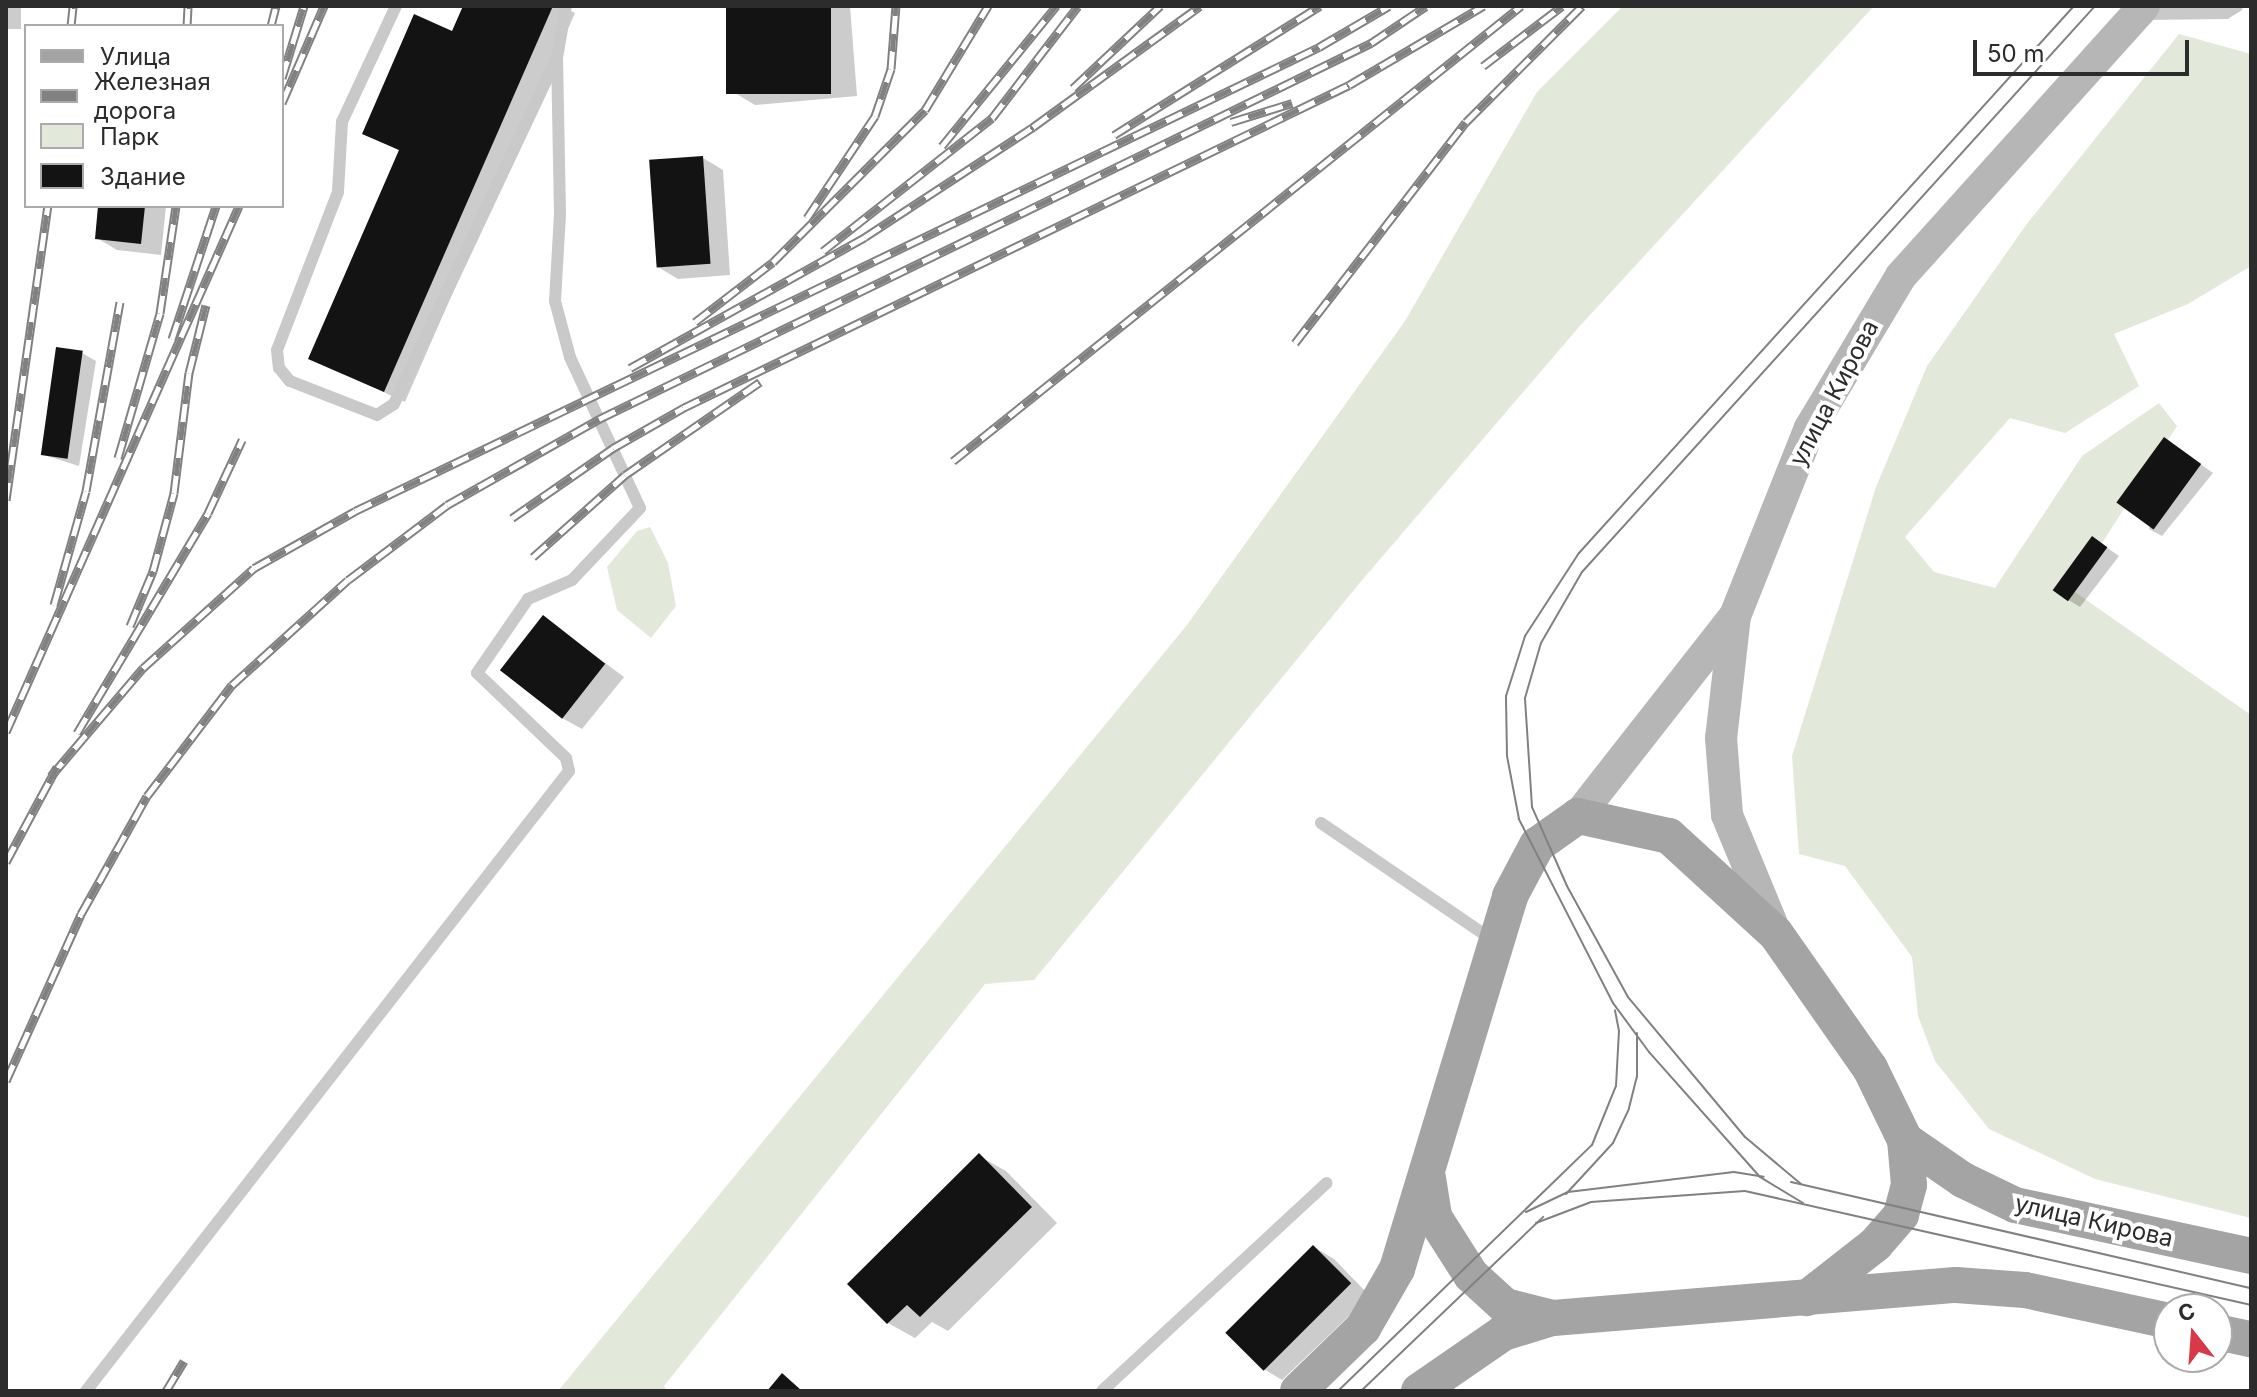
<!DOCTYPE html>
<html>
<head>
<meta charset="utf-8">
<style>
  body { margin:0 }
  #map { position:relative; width:2257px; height:1397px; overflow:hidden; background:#fff; font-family:Inter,sans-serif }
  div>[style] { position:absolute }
  .green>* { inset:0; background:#e2e9da }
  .shadow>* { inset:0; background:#0003; transform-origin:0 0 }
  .building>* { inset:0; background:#131313; transform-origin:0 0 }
  .lane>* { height:12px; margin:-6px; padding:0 6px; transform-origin:6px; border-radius:6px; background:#c9c9c9 }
  .secondary>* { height:32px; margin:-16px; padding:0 16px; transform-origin:16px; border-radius:16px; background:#b6b6b6 }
  .primary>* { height:36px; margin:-18px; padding:0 18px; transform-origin:18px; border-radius:18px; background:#a4a4a4 }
  .tram>* { height:2px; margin:-1px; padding:0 1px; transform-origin:1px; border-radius:1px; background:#818181 }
  .rail>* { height:9px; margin-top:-4.5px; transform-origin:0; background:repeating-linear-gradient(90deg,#fff 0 18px,#818181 0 36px); box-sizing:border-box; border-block:2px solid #818181 }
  span { translate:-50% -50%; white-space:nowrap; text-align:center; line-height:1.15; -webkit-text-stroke:8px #fff; paint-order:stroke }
  .street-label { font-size:24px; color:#2c2c2c }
  .frame { position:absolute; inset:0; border:8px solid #2c2c2c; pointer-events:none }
  .legend { position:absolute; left:24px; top:24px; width:260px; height:184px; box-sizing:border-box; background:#fff; border:2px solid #ababab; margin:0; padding:10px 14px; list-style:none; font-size:24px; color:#2c2c2c }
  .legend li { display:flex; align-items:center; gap:16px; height:40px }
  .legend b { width:40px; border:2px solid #ababab }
  .north { position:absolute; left:2153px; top:1293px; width:80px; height:80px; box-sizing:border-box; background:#fff; border:2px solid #ababab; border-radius:50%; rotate:343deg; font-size:22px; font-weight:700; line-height:32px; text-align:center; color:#2c2c2c }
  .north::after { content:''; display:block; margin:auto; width:28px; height:36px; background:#d73948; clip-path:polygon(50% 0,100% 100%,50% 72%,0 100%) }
  .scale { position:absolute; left:1973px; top:40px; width:216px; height:36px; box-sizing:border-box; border:4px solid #2c2c2c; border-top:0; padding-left:10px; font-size:24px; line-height:28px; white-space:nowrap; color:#2c2c2c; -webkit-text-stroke:6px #fff; paint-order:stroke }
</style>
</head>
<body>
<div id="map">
  <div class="green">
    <i style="clip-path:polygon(1623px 6px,1874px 6px,1579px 327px,1358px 585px,1034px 980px,985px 984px,664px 1386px,667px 1391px,558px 1391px,1187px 625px,1405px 321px,1537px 92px)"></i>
    <i style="clip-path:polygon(2179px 34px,2251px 54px,2251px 266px,2188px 304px,2114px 334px,2139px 386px,2065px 433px,2010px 418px,1905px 537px,1934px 572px,1995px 588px,2082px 456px,2159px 403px,2177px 426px,2072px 590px,2251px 715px,2251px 1218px,2095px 1179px,1989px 1129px,1935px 1061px,1918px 1016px,1912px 957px,1845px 866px,1799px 854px,1792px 756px,1876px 487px,1927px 366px,2026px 225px)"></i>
    <i style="clip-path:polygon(650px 527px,668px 563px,676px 606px,651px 638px,617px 610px,607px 567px,637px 531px)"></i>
  </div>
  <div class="shadow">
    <i style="left:6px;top:6px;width:15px;height:23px"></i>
    <i style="clip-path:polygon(466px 6px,562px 6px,575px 13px,405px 402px,310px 358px,400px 151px,365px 133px,453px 34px)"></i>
    <i style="clip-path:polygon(728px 6px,850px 6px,857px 96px,755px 105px,735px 93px)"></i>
    <i style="clip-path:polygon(703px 158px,723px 170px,730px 275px,678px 279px,658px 267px)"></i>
    <i style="clip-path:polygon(100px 206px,166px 206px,161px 255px,117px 250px,97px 238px)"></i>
    <i style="clip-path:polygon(82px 353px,96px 361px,79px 466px,41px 454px)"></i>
    <i style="clip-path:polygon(2164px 439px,2213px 473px,2162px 536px,2149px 529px)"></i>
    <i style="clip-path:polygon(2093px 538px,2119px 556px,2080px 607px,2067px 599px)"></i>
    <i style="clip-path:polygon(543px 617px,624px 677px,582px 729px,562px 718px)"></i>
    <i style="clip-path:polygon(979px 1156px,1006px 1171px,1057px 1223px,948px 1331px,932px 1322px,915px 1338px,888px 1323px)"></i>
    <i style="clip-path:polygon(1314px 1247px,1334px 1259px,1370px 1296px,1282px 1380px,1262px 1368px)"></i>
  </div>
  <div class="building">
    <i style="clip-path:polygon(463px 6px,553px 6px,384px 392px,308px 359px,399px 150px,362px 134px,414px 14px,452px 31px)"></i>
    <i style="left:726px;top:6px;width:105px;height:88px"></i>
    <i style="left:703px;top:156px;width:108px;height:54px;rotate:86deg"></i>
    <i style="clip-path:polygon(98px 206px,145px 206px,141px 244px,95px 239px)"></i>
    <i style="left:56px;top:347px;width:27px;height:109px;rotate:8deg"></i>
    <i style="left:2164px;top:437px;width:46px;height:81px;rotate:36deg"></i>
    <i style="left:2092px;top:536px;width:19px;height:67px;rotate:36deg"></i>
    <i style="left:543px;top:615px;width:79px;height:70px;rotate:38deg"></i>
    <i style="clip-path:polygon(979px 1153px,1032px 1207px,920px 1317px,907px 1305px,887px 1324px,847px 1284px)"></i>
    <i style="left:1313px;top:1245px;width:54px;height:124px;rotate:45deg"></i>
    <i style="clip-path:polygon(782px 1373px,802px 1391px,767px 1391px)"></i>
  </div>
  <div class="lane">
    <i style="left:396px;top:6px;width:128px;rotate:115deg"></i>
    <i style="left:342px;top:122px;width:70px;rotate:93.3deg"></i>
    <i style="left:338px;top:192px;width:169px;rotate:111.1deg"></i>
    <i style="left:277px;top:350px;width:18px;rotate:84deg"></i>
    <i style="left:279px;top:368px;width:17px;rotate:50deg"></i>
    <i style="left:290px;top:381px;width:93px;rotate:21.3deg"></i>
    <i style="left:377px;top:415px;width:20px;rotate:-33deg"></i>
    <i style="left:394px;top:404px;width:382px;rotate:-64.8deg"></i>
    <i style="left:557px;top:58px;width:53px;rotate:-80.2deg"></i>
    <i style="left:2144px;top:14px;width:82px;rotate:-0.7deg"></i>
    <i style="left:2226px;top:13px;width:13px;rotate:-32deg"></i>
    <i style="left:1321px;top:823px;width:209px;rotate:34.3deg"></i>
    <i style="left:86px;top:1391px;width:786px;rotate:-52.08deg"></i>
    <i style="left:569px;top:771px;width:13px;rotate:-103deg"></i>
    <i style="left:566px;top:758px;width:123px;rotate:-136.3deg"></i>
    <i style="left:477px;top:673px;width:90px;rotate:-55.4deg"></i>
    <i style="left:528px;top:599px;width:48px;rotate:-23.4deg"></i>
    <i style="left:572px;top:580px;width:99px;rotate:-46.6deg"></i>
    <i style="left:640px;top:508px;width:166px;rotate:-114.9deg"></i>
    <i style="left:570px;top:357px;width:58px;rotate:-105deg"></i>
    <i style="left:555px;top:301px;width:88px;rotate:-86.7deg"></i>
    <i style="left:560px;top:213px;width:155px;rotate:-91.1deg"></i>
    <i style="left:1102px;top:1391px;width:306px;rotate:-42.8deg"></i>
  </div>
  <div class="secondary">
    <i style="left:1735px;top:616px;width:123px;rotate:96.5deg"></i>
    <i style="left:1721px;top:738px;width:77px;rotate:85.5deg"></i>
    <i style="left:1727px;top:815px;width:129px;rotate:67.6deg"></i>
    <i style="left:1578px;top:816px;width:254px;rotate:-51.9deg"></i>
    <i style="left:1735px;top:616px;width:202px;rotate:-68.3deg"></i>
    <i style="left:1810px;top:428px;width:177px;rotate:-59.1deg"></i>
    <i style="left:1901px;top:276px;width:363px;rotate:-48deg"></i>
  </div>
  <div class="primary">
    <i style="left:1905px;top:1140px;width:70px;rotate:34.6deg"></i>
    <i style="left:1963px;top:1180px;width:58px;rotate:25.7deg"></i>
    <i style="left:2015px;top:1205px;width:241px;rotate:12.2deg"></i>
    <i style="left:1428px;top:1178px;width:39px;rotate:81deg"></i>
    <i style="left:1434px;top:1217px;width:69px;rotate:57.5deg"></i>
    <i style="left:1471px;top:1275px;width:46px;rotate:42.4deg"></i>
    <i style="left:1505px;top:1306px;width:49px;rotate:14deg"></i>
    <i style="left:1553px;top:1318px;width:404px;rotate:-4.7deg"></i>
    <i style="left:1956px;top:1285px;width:69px;rotate:4.1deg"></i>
    <i style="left:2025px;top:1290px;width:147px;rotate:12.1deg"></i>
    <i style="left:2217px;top:1332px;width:35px;rotate:12deg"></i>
    <i style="left:1298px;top:1391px;width:91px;rotate:-44.1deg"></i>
    <i style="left:1363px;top:1328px;width:68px;rotate:-60deg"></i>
    <i style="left:1397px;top:1269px;width:390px;rotate:-73.1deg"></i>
    <i style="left:1510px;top:896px;width:58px;rotate:-62.1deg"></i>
    <i style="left:1537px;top:845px;width:50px;rotate:-35.3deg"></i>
    <i style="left:1578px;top:816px;width:93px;rotate:12.4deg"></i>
    <i style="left:1669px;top:836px;width:145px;rotate:42.5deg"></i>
    <i style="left:1776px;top:934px;width:164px;rotate:55deg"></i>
    <i style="left:1870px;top:1068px;width:80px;rotate:64.1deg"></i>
    <i style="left:1905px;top:1140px;width:45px;rotate:84.9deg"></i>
    <i style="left:1909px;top:1185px;width:31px;rotate:105deg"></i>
    <i style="left:1901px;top:1215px;width:38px;rotate:131deg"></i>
    <i style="left:1876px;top:1244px;width:88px;rotate:142deg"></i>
    <i style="left:1419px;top:1391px;width:102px;rotate:-34.6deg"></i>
    <i style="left:1503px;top:1333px;width:51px;rotate:-17deg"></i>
  </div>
  <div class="tram">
    <i style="left:1791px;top:1182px;width:472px;rotate:13deg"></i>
    <i style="left:1801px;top:1184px;width:73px;rotate:-140deg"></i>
    <i style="left:1745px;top:1137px;width:182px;rotate:-129.9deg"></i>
    <i style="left:1628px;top:997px;width:127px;rotate:-118.8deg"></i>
    <i style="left:1567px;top:886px;width:86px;rotate:-113.9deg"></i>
    <i style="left:1532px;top:807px;width:109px;rotate:-93.7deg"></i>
    <i style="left:1525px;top:698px;width:57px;rotate:-73.8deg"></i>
    <i style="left:1541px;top:643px;width:82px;rotate:-60deg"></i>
    <i style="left:1582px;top:572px;width:764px;rotate:-47.81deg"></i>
    <i style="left:1566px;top:1194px;width:69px;rotate:-47.3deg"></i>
    <i style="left:1613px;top:1143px;width:38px;rotate:-65deg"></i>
    <i style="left:1629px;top:1108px;width:32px;rotate:-76deg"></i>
    <i style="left:1637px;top:1077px;width:44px;rotate:-90deg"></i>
    <i style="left:1803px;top:1203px;width:50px;rotate:-148.8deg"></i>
    <i style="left:1760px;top:1177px;width:167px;rotate:-131.6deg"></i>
    <i style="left:1649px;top:1052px;width:61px;rotate:-126.3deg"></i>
    <i style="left:1613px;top:1003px;width:207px;rotate:-117.1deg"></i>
    <i style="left:1519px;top:819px;width:64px;rotate:-100.8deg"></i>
    <i style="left:1507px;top:756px;width:60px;rotate:-91deg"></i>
    <i style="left:1506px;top:696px;width:63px;rotate:-72.4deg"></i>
    <i style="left:1525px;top:636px;width:99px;rotate:-57deg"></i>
    <i style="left:1579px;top:553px;width:738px;rotate:-47.86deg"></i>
    <i style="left:1526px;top:1212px;width:47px;rotate:-25.5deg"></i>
    <i style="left:1568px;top:1192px;width:167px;rotate:-6.9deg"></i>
    <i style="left:1734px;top:1172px;width:30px;rotate:9deg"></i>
    <i style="left:1536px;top:1223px;width:59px;rotate:-20.9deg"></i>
    <i style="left:1591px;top:1202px;width:154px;rotate:-4.1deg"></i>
    <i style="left:1745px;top:1191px;width:519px;rotate:12.7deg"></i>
    <i style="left:1338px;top:1391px;width:354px;rotate:-44.1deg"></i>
    <i style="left:1592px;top:1145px;width:64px;rotate:-67.9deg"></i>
    <i style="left:1616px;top:1086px;width:55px;rotate:-86.9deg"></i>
    <i style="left:1619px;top:1031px;width:21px;rotate:-101deg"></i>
    <i style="left:1361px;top:1391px;width:252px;rotate:-43.7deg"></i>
  </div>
  <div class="rail">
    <i style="left:71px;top:26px;width:20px;rotate:-84deg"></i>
    <i style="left:187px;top:26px;width:20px;rotate:-87deg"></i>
    <i style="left:271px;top:26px;width:21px;rotate:-76deg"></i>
    <i style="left:1483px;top:66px;width:99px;rotate:-37.2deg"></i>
    <i style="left:282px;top:78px;width:75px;rotate:-73deg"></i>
    <i style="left:1073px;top:88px;width:120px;rotate:-43.3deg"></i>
    <i style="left:282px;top:103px;width:106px;rotate:-66.6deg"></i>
    <i style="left:1231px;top:122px;width:64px;rotate:-17.3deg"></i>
    <i style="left:1114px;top:135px;width:243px;rotate:-32.1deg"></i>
    <i style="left:942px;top:146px;width:181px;rotate:-50.8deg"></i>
    <i style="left:807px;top:218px;width:123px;rotate:-56.3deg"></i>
    <i style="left:875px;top:116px;width:50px;rotate:-71.2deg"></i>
    <i style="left:891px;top:69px;width:63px;rotate:-85.5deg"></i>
    <i style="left:823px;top:251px;width:215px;rotate:-38.2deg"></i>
    <i style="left:992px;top:118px;width:141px;rotate:-52.5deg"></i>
    <i style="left:695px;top:322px;width:98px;rotate:-37.6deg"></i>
    <i style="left:773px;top:262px;width:215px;rotate:-45deg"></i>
    <i style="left:925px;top:110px;width:122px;rotate:-58.8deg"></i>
    <i style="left:172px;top:339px;width:140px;rotate:-71.7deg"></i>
    <i style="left:1295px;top:343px;width:279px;rotate:-52.3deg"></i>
    <i style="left:1466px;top:122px;width:164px;rotate:-45deg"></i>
    <i style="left:630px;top:368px;width:269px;rotate:-29.1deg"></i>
    <i style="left:865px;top:237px;width:201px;rotate:-33.2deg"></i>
    <i style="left:1033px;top:127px;width:206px;rotate:-35.9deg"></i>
    <i style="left:118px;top:458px;width:151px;rotate:-73.8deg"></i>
    <i style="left:160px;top:313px;width:108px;rotate:-81.5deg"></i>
    <i style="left:953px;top:461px;width:728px;rotate:-38.7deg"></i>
    <i style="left:6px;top:500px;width:297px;rotate:-81.9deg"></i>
    <i style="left:512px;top:518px;width:123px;rotate:-34.7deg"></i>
    <i style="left:613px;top:448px;width:81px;rotate:-29.7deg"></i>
    <i style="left:683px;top:408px;width:740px;rotate:-25.87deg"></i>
    <i style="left:1349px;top:85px;width:156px;rotate:-30.5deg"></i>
    <i style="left:533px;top:557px;width:123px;rotate:-41.7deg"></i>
    <i style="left:625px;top:475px;width:164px;rotate:-34.6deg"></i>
    <i style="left:54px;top:605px;width:118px;rotate:-74.3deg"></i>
    <i style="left:86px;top:491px;width:192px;rotate:-79.8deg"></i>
    <i style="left:130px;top:626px;width:60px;rotate:-67.3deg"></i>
    <i style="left:153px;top:571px;width:81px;rotate:-74.9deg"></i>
    <i style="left:174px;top:493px;width:121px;rotate:-82.9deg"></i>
    <i style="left:189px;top:373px;width:70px;rotate:-76deg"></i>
    <i style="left:6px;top:732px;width:575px;rotate:-66.11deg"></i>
    <i style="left:77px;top:733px;width:256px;rotate:-59.2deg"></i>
    <i style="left:208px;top:513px;width:81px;rotate:-65deg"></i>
    <i style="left:51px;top:776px;width:142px;rotate:-49.6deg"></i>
    <i style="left:143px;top:668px;width:149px;rotate:-42deg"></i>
    <i style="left:254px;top:568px;width:116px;rotate:-29.4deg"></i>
    <i style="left:355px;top:511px;width:1070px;rotate:-25.7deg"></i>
    <i style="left:1319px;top:47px;width:81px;rotate:-30.4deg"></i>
    <i style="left:6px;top:862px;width:108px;rotate:-61.8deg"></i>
    <i style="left:6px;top:1081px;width:183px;rotate:-65.8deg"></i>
    <i style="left:81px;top:914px;width:135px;rotate:-60.8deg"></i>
    <i style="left:147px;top:796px;width:140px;rotate:-52.6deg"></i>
    <i style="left:232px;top:685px;width:156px;rotate:-42.2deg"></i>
    <i style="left:348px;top:580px;width:124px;rotate:-37.1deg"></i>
    <i style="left:447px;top:505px;width:175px;rotate:-29.5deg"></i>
    <i style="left:599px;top:419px;width:859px;rotate:-25.97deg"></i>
    <i style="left:1371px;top:43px;width:66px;rotate:-33.9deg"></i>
    <i style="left:166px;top:1391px;width:35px;rotate:-59deg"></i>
  </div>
  <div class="street-label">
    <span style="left:1834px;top:393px;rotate:-62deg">улица Кирова</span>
    <span style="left:2094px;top:1221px;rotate:13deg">улица Кирова</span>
  </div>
  <div class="frame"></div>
  <ul class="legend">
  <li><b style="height:10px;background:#a4a4a4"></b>Улица</li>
  <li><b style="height:10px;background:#818181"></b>Железная дорога</li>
  <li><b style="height:22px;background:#e2e9da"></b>Парк</li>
  <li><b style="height:22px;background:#131313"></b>Здание</li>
  </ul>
  <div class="north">С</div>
  <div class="scale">50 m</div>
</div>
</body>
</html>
